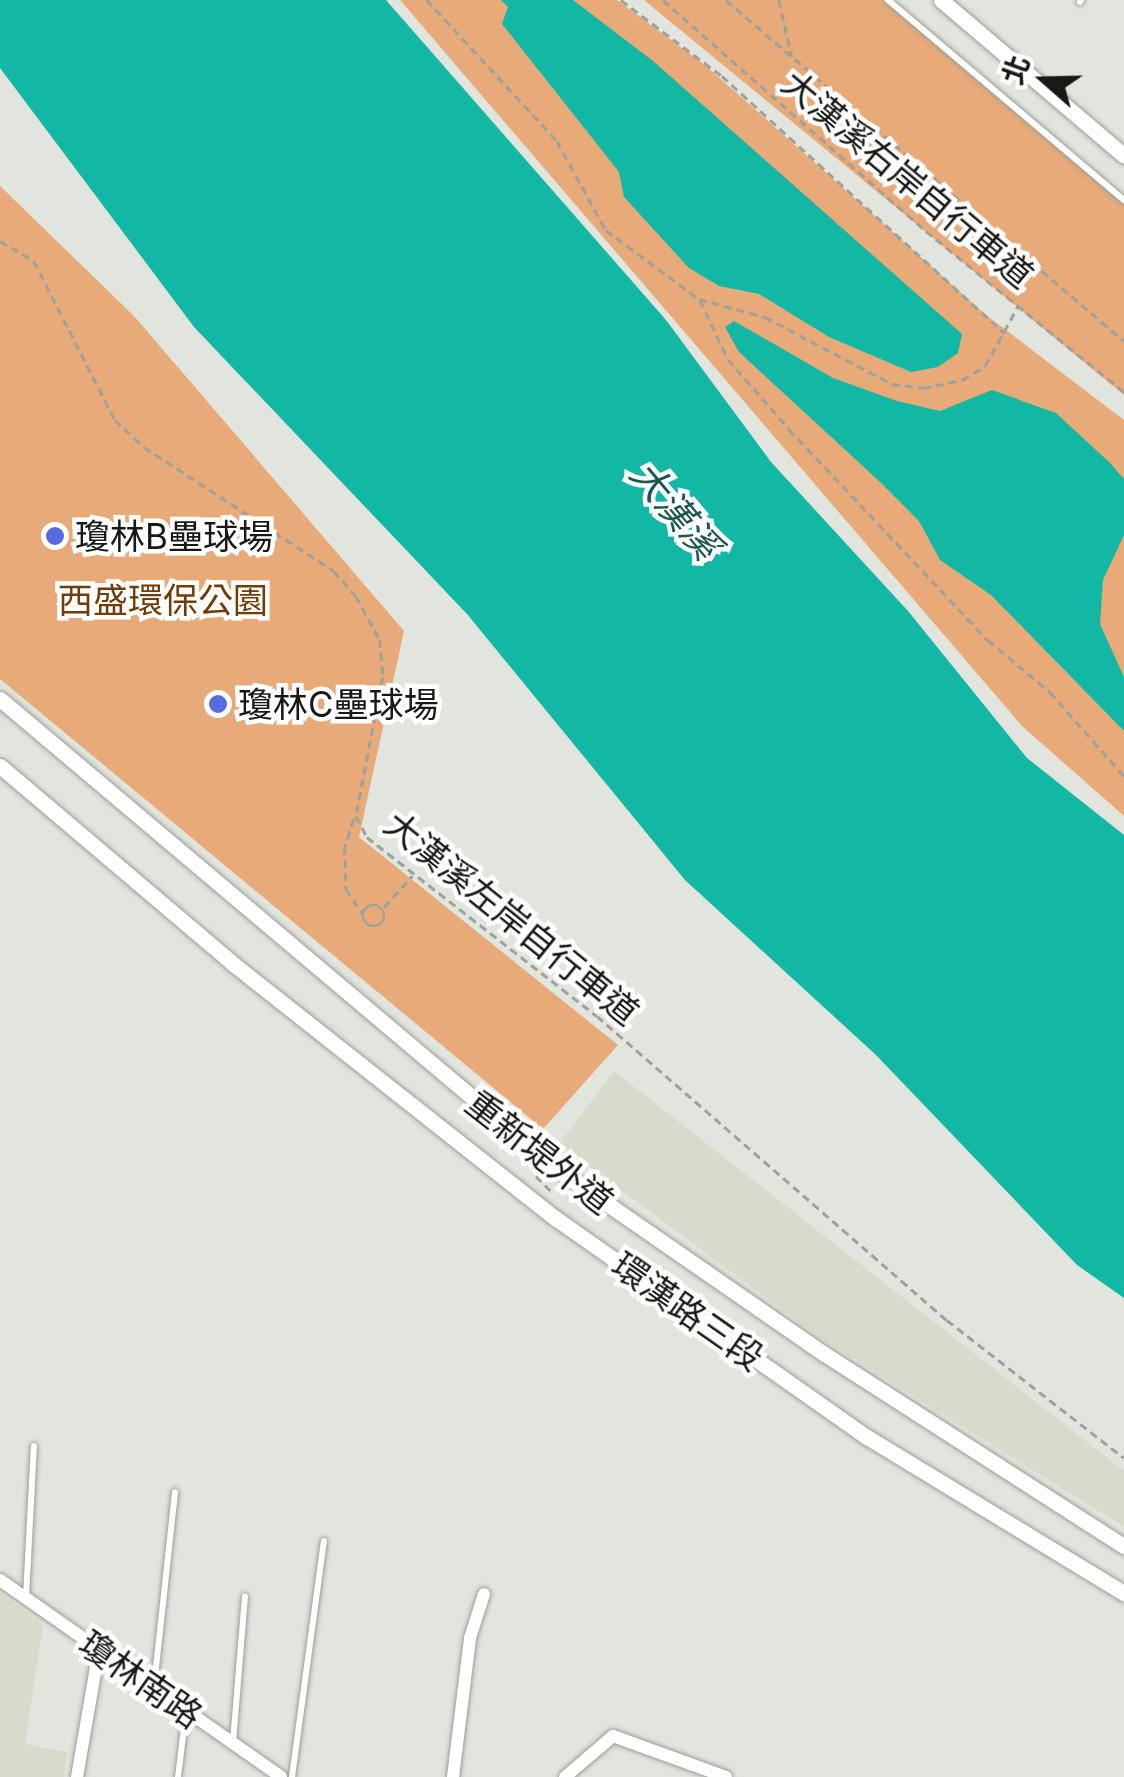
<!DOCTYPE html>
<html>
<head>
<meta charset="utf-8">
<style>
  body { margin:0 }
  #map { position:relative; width:1124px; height:1777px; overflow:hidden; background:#e2e5dd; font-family:Inter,"Noto Sans TC",sans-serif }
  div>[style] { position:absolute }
  .built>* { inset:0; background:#d6dbcc }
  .green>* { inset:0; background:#e7aa78 }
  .water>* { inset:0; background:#13b8a4 }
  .path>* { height:2.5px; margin-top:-1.25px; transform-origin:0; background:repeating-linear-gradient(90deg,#9fa19b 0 8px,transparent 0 13px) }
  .path>.ring { margin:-1.25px; padding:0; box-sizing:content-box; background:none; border:2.5px solid #9fa19b; border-radius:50% }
  .roads { filter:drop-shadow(0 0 2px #9c9f97) drop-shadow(0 0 2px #9c9f97) }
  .service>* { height:6px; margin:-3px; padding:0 3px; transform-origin:3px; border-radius:3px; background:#fff }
  .minor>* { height:12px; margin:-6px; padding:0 6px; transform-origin:6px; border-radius:6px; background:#fff }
  .tertiary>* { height:15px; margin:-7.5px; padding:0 7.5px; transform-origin:7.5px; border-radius:7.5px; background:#fff }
  .dots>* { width:28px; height:28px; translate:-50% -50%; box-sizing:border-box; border:5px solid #fff; border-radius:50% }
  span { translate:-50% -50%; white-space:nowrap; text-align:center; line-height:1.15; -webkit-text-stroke:9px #fff; paint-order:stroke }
  .street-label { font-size:35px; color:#181816 }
  .poi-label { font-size:35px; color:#181816 }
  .left { translate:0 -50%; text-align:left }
  .park-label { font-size:35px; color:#6f3d07 }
  .water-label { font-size:38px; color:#1d574e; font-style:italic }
  .north { position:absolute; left:994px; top:30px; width:100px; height:100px; -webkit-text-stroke:8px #fff; paint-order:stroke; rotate:290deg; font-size:28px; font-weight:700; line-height:40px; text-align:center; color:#181816 }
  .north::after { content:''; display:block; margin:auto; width:35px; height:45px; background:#181816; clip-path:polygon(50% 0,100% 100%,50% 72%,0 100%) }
</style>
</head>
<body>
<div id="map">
  <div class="built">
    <i style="clip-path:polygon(614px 1071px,1124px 1471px,1124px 1527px,816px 1335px,559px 1144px)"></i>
    <i style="clip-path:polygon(0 1593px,43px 1625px,25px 1744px,67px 1752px,64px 1777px,0 1777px)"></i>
  </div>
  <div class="green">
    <i style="clip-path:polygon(400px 0,617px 0,705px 65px,986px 315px,1124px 420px,1124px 816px,1022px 726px)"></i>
    <i style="clip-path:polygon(644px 0,883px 0,1124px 201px,1124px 395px)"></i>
    <i style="clip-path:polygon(0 186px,134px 316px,404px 631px,359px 837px,618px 1045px,543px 1129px,0 679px)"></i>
  </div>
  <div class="water">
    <i style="clip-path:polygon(0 0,386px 0,666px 320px,771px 462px,908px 611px,1027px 758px,1124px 835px,1124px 1298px,1077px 1265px,876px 1055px,685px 880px,467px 614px,194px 327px,0 68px)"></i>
    <i style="clip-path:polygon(501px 0,573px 0,653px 61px,962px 334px,958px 353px,938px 367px,911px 372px,829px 337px,759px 294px,719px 286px,689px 268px,624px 197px,619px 172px,502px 24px,508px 7px)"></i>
    <i style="clip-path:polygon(734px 321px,833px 378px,897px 401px,940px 411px,992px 390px,1056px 413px,1110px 463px,1124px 479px,1124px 535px,1103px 580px,1100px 624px,1124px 677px,1124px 731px,991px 595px,940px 560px,919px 521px,879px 481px,739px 352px,725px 327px)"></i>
  </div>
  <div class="path">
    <i style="left:427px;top:0;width:192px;rotate:47.3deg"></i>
    <i style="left:557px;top:141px;width:102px;rotate:61.2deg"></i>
    <i style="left:606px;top:230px;width:116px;rotate:36.6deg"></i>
    <i style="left:699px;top:299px;width:68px;rotate:15.3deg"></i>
    <i style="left:765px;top:317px;width:144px;rotate:27.8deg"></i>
    <i style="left:892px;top:384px;width:31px;rotate:7deg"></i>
    <i style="left:923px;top:388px;width:40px;rotate:-12deg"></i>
    <i style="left:962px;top:380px;width:27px;rotate:-31deg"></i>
    <i style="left:985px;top:366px;width:68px;rotate:-61.2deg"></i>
    <i style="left:621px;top:0;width:126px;rotate:37deg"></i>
    <i style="left:722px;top:76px;width:382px;rotate:42.3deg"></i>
    <i style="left:663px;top:0;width:350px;rotate:41.3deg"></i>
    <i style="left:926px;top:231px;width:255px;rotate:39.1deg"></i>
    <i style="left:726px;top:0;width:524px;rotate:40.59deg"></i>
    <i style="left:779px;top:0;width:58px;rotate:77.2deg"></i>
    <i style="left:0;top:241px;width:39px;rotate:30deg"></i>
    <i style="left:34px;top:261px;width:178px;rotate:63deg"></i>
    <i style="left:115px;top:420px;width:40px;rotate:43deg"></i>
    <i style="left:144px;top:447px;width:227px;rotate:33.1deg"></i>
    <i style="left:334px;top:571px;width:33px;rotate:49deg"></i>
    <i style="left:356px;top:596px;width:50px;rotate:61.4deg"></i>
    <i style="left:380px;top:640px;width:37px;rotate:85deg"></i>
    <i style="left:383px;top:677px;width:142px;rotate:101deg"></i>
    <i style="left:356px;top:816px;width:24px;rotate:62deg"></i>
    <i style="left:367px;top:837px;width:291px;rotate:37.9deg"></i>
    <i style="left:597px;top:1016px;width:464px;rotate:41deg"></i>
    <i style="left:947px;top:1320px;width:224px;rotate:37.9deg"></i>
    <i style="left:700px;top:300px;width:65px;rotate:64.6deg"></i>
    <i style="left:728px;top:359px;width:93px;rotate:48.9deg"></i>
    <i style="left:789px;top:429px;width:290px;rotate:46.7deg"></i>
    <i style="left:988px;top:640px;width:81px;rotate:40deg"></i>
    <i style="left:1050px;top:692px;width:112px;rotate:48.6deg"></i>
    <i style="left:354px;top:819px;width:29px;rotate:108deg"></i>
    <i style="left:345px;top:847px;width:42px;rotate:88.6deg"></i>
    <i style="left:346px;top:889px;width:30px;rotate:56deg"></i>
    <i class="ring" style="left:363px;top:905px;width:19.5px;height:19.5px"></i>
    <i style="left:384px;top:907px;width:42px;rotate:-47.9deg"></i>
    <i style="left:536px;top:1176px;width:21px;rotate:45deg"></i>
  </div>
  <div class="roads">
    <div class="service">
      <i style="left:888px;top:0;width:309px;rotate:40.3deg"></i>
      <i style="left:1080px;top:2px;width:2px;rotate:-63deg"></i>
      <i style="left:26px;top:1597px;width:151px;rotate:-87deg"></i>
      <i style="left:154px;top:1686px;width:195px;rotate:-83.8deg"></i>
      <i style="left:233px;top:1742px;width:146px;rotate:-85.3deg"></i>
      <i style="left:178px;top:1777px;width:65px;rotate:-83deg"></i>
      <i style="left:292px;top:1777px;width:238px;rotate:-82.3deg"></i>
    </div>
    <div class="minor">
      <i style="left:0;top:1580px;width:343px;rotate:35deg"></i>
      <i style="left:77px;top:1777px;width:130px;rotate:-80.2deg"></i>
      <i style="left:453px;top:1777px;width:140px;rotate:-83deg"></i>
      <i style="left:470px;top:1638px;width:46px;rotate:-72.3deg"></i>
      <i style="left:565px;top:1777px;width:63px;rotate:-40.5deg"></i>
      <i style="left:613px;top:1736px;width:120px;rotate:19.9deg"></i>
    </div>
    <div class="tertiary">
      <i style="left:941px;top:0;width:240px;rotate:40.4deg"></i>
      <i style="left:0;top:699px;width:729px;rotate:40.16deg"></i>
      <i style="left:557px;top:1169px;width:323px;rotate:34.7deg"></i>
      <i style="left:823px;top:1353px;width:358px;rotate:32.7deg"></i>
      <i style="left:0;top:766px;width:304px;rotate:40.3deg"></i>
      <i style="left:232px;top:963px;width:412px;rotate:38.3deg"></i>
      <i style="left:555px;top:1218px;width:381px;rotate:35.1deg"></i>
      <i style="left:867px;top:1437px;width:301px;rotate:31.3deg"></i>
    </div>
  </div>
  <div class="dots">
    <i style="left:55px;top:536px;background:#566be2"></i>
    <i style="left:218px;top:704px;background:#566be2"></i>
  </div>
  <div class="street-label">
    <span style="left:908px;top:179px;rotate:40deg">大漢溪右岸自行車道</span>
    <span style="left:512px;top:918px;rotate:39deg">大漢溪左岸自行車道</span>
    <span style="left:540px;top:1152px;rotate:38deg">重新堤外道</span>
    <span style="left:688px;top:1311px;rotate:35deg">環漢路三段</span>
    <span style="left:141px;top:1679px;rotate:35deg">瓊林南路</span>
  </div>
  <div class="poi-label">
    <span class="left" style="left:75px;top:536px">瓊林B壘球場</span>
    <span class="left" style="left:238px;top:704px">瓊林C壘球場</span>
  </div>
  <div class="park-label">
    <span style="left:163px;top:600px">西盛環保公園</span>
  </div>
  <div class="water-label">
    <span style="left:675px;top:510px;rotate:50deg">大漢溪</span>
  </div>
  <div class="north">北</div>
</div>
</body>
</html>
